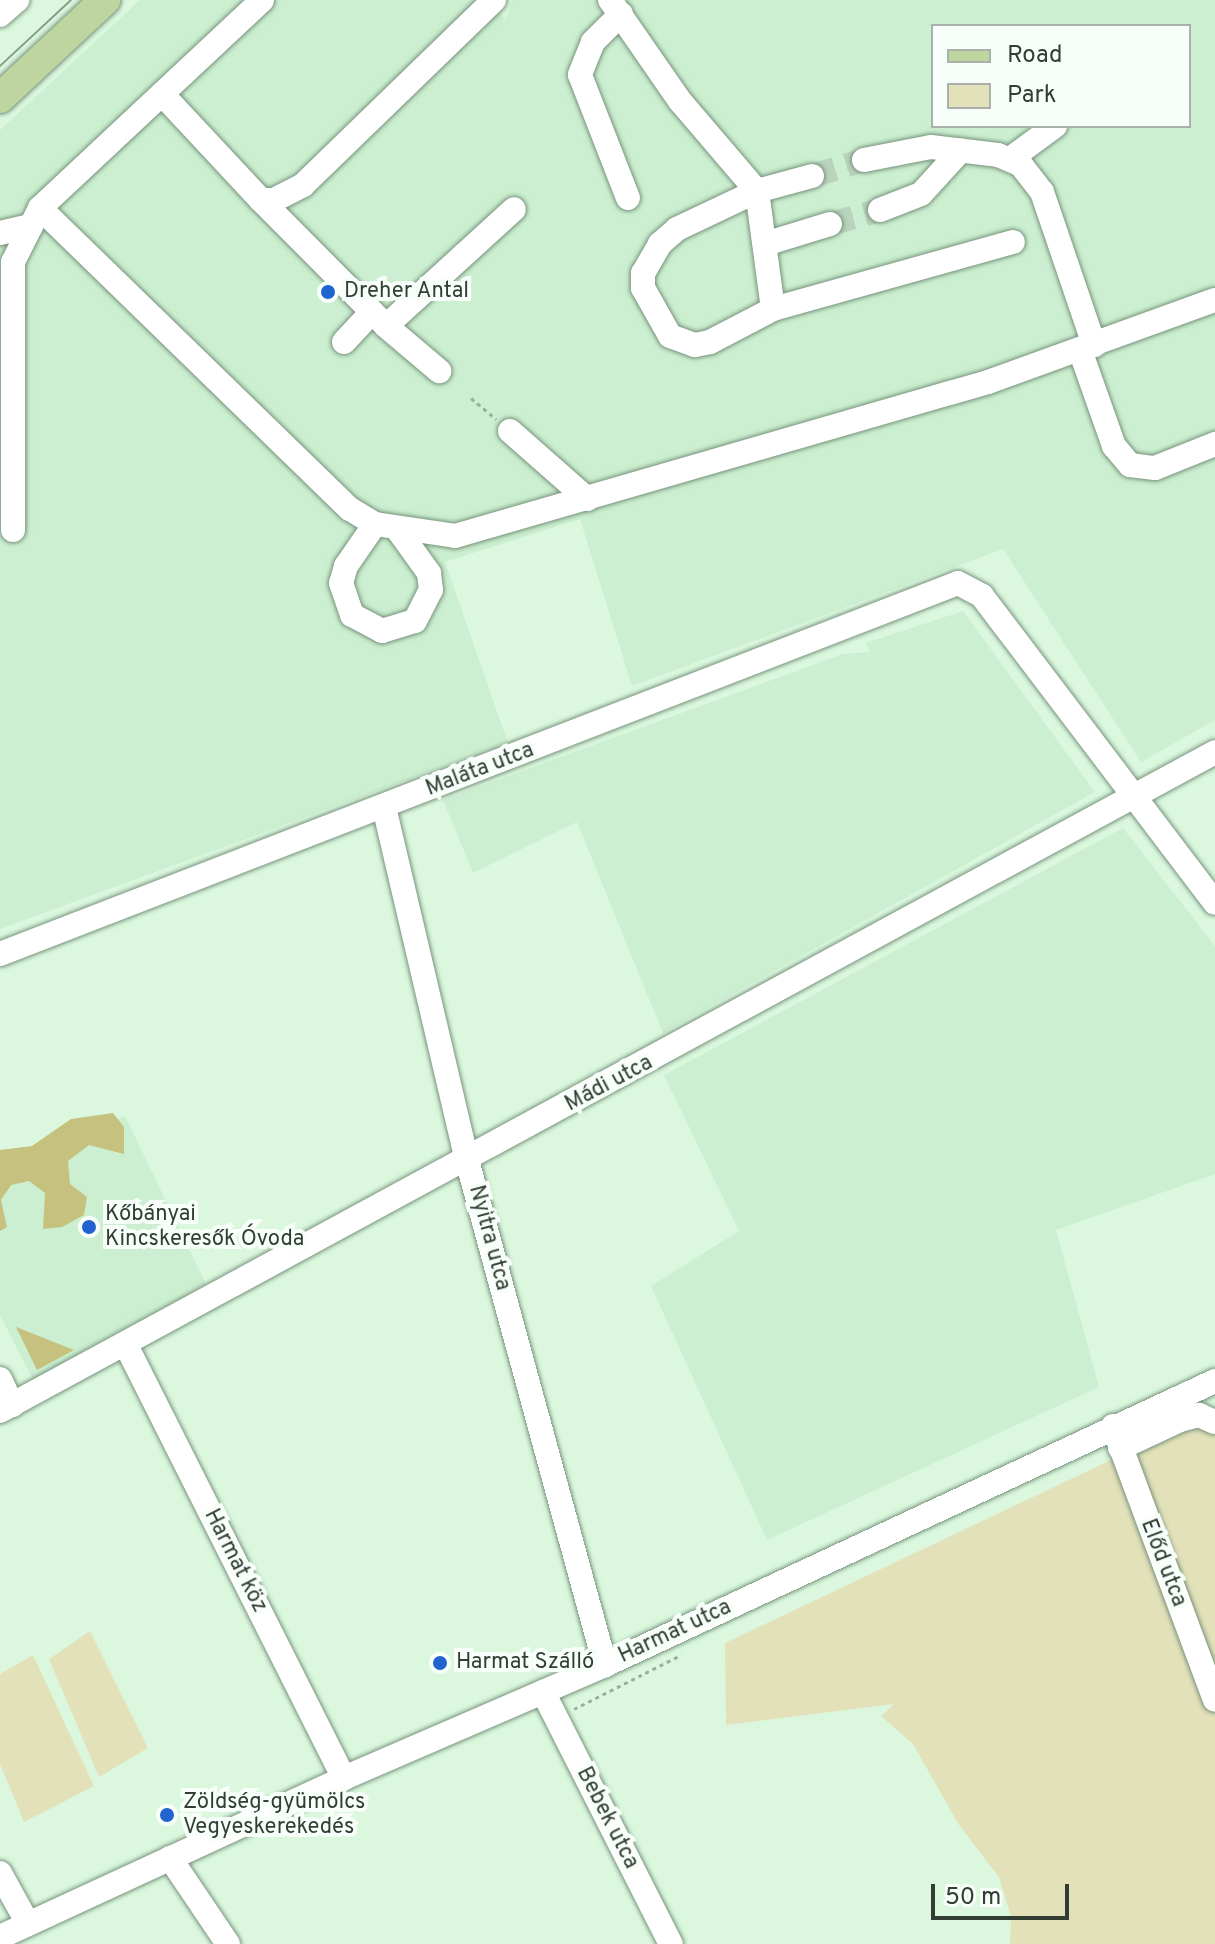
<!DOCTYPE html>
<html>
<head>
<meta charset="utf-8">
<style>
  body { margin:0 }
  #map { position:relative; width:1215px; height:1944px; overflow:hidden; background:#dbf8df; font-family:Overpass,sans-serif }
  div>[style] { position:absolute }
  .built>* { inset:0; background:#cbefd0 }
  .green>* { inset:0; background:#e3e1b9 }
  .forest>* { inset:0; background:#c6c17e }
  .minor-tunnel>* { height:24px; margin-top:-12px; transform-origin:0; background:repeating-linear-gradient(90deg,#b9d3bd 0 24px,transparent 0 36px) }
  .path>* { height:3px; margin-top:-1.5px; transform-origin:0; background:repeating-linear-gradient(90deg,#9ab09d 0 4px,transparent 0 8px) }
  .roads { filter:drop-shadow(0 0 2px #78937c) drop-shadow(0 0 2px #78937c) }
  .minor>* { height:24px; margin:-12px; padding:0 12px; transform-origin:12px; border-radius:12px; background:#fff }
  .major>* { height:30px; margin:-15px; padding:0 15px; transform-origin:15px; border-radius:15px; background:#bfd59f }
  .tram>* { height:2px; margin:-1px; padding:0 1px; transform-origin:1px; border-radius:1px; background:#859a88 }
  .dots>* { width:22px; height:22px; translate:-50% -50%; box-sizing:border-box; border:4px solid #f8fef9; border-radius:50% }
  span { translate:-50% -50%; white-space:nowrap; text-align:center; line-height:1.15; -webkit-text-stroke:8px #f8fef9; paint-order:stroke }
  .poi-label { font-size:22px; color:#323e34 }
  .left { translate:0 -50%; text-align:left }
  .street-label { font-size:22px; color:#323e34 }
  .legend { position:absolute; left:931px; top:24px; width:260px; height:104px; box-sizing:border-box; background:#f8fef9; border:2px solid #a9b1aa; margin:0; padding:10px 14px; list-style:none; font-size:24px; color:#323e34 }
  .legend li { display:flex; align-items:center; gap:16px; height:40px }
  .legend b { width:40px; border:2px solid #a9b1aa }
  .scale { position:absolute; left:931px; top:1884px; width:138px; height:36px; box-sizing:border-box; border:4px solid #323e34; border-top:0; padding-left:10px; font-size:24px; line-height:28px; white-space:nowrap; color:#323e34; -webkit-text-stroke:6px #f8fef9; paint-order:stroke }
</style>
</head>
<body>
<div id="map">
  <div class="built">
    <i style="clip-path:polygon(evenodd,140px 0,486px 0,506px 20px,512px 0,1215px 0,1215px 720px,1141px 762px,1003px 549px,632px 686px,580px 519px,445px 562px,508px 743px,0 929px,0 130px,140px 0,933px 26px,1189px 26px,1189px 126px,933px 126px,933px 26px)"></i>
    <i style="clip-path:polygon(963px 611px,1095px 792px,663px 1033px,577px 822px,473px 873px,443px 800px,843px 654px,870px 652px,866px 643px)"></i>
    <i style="clip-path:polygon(1123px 828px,1215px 946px,1215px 1174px,1056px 1230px,1099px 1387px,767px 1540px,651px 1286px,739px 1231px,664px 1075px)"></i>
    <i style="clip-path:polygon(125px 1116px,206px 1284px,33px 1380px,0 1315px,0 1171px)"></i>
  </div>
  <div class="green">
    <i style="clip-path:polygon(1215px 1419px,1215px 1944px,1010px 1944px,1011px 1917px,999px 1877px,959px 1825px,913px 1744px,881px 1716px,894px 1704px,726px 1725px,725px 1643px,1113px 1459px)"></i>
    <i style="clip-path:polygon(90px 1631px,148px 1748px,99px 1777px,49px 1659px)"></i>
    <i style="clip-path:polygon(33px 1655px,94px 1786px,24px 1822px,0 1764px,0 1674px)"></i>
  </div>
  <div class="forest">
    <i style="clip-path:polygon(113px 1113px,124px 1127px,124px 1154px,89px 1145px,68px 1161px,70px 1184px,87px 1197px,84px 1215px,62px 1227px,43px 1229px,45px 1193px,29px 1181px,11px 1185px,1px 1200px,7px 1227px,0 1231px,0 1150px,32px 1146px,71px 1119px)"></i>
    <i style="clip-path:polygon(16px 1327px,74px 1350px,37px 1370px)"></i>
  </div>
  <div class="minor-tunnel">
    <i style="left:812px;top:176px;width:54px;rotate:-17.1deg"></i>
    <i style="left:830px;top:224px;width:52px;rotate:-15.6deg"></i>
  </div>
  <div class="path">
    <i style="left:471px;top:398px;width:33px;rotate:40deg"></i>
    <i style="left:574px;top:1709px;width:120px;rotate:-26.8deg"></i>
  </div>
  <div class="roads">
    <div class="minor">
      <i style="left:610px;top:0;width:123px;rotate:55.3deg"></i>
      <i style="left:680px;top:101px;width:118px;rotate:49.5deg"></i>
      <i style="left:757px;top:191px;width:119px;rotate:82.3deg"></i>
      <i style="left:621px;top:14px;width:40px;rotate:135deg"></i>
      <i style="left:593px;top:42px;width:35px;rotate:112deg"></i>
      <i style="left:580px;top:75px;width:132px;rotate:68.7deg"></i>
      <i style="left:0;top:15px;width:23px;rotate:-41deg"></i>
      <i style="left:162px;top:94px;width:145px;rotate:47deg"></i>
      <i style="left:261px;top:200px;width:13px"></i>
      <i style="left:274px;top:200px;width:33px;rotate:-27deg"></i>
      <i style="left:303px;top:185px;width:266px;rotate:-44.1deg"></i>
      <i style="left:1010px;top:159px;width:56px;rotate:-36.3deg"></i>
      <i style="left:864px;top:160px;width:68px;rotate:-11deg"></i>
      <i style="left:931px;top:147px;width:67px;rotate:6.8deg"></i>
      <i style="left:998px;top:155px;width:25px;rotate:23deg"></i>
      <i style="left:1021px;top:165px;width:34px;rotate:52deg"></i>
      <i style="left:1042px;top:192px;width:162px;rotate:71.2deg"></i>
      <i style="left:812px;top:176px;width:57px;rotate:164.7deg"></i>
      <i style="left:757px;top:191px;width:89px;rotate:154.6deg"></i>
      <i style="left:677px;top:229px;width:23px;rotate:139deg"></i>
      <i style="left:660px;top:244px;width:34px;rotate:120deg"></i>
      <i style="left:643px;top:273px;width:15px;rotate:90deg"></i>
      <i style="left:643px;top:288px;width:55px;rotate:60.6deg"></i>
      <i style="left:670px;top:336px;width:27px;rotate:20deg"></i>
      <i style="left:695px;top:345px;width:15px;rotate:-11deg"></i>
      <i style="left:710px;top:342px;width:71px;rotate:-27.6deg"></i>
      <i style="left:773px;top:309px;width:249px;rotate:-15.6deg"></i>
      <i style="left:261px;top:200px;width:177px;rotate:45.2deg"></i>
      <i style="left:386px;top:326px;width:173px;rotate:-42.4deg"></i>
      <i style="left:40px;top:208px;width:432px;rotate:44.2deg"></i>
      <i style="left:350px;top:509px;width:29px;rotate:31deg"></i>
      <i style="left:375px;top:524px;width:81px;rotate:8.5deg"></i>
      <i style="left:455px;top:536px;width:555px;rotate:-16.12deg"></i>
      <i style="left:988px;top:382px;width:241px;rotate:-19.9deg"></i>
      <i style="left:880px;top:210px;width:44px;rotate:-21.3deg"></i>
      <i style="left:921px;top:194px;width:59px;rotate:-47.7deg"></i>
      <i style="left:0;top:233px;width:32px;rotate:-13deg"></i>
      <i style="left:765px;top:244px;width:68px;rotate:-17.1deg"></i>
      <i style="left:386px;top:326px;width:70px;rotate:40.3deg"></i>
      <i style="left:344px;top:342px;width:41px;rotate:-47deg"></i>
      <i style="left:1080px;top:350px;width:102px;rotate:70.5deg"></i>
      <i style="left:1114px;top:446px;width:25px;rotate:50deg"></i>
      <i style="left:1130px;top:465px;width:25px;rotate:7deg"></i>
      <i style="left:1155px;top:468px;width:65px;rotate:-21.8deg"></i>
      <i style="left:510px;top:431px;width:103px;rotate:41.4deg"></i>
      <i style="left:375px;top:524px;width:51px;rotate:124.6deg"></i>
      <i style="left:346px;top:566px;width:18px;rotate:106deg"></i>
      <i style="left:341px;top:583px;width:34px;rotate:71deg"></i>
      <i style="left:352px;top:615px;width:34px;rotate:28deg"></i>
      <i style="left:382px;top:631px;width:34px;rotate:-17deg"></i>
      <i style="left:415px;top:621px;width:35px;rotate:-63deg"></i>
      <i style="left:431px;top:590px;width:17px;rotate:-97deg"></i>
      <i style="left:429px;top:573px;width:53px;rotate:-125.8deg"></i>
      <i style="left:13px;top:530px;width:268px;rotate:-90deg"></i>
      <i style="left:13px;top:262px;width:60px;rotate:-63.4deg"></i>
      <i style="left:40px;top:208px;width:304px;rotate:-43.1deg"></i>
      <i style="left:384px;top:807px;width:363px;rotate:76.8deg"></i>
      <i style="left:467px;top:1160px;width:524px;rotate:74.72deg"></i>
      <i style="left:0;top:954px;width:1027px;rotate:-21.17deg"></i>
      <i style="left:958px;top:583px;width:27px;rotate:28deg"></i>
      <i style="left:982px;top:596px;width:385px;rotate:52.8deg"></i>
      <i style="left:126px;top:1345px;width:485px;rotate:63.3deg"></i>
      <i style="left:0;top:1379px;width:29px;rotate:65deg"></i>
      <i style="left:0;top:1411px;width:1382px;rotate:-28.47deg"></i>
      <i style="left:1113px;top:1426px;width:292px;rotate:69.6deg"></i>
      <i style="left:1120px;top:1448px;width:66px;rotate:-25deg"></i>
      <i style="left:1180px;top:1420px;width:20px;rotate:-15deg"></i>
      <i style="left:1199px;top:1415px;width:17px;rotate:24deg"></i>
      <i style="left:543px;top:1692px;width:283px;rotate:63.1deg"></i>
      <i style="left:170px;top:1858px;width:104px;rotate:56deg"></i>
      <i style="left:0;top:1873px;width:58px;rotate:61.2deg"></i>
      <i style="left:0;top:1937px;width:379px;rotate:-24.8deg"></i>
      <i style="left:344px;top:1778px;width:284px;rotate:-23.4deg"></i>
      <i style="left:605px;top:1665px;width:673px;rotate:-24.97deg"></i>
    </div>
    <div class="major">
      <i style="left:0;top:98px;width:144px;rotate:-43deg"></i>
    </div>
  </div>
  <div class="tram">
    <i style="left:0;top:66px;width:97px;rotate:-42.9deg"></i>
  </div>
  <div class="dots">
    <i style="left:328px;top:292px;background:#2163cf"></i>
    <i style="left:89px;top:1227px;background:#2163cf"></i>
    <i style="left:440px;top:1663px;background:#2163cf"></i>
    <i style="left:167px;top:1815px;background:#2163cf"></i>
  </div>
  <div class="poi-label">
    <span class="left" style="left:344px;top:292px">Dreher Antal</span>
    <span class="left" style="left:105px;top:1227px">Kőbányai<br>Kincskeresők Óvoda</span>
    <span class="left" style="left:456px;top:1663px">Harmat Szálló</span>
    <span class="left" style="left:183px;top:1815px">Zöldség-gyümölcs<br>Vegyeskerekedés</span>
  </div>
  <div class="street-label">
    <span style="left:480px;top:770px;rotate:-21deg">Maláta utca</span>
    <span style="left:609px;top:1084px;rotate:-28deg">Mádi utca</span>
    <span style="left:489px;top:1238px;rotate:75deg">Nyitra utca</span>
    <span style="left:235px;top:1561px;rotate:63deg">Harmat köz</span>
    <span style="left:1163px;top:1563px;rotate:69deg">Előd utca</span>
    <span style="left:675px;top:1632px;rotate:-25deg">Harmat utca</span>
    <span style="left:607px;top:1818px;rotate:63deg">Bebek utca</span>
  </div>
  <ul class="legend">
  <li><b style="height:10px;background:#bfd59f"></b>Road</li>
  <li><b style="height:22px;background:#e3e1b9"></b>Park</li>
  </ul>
  <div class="scale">50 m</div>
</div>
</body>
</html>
